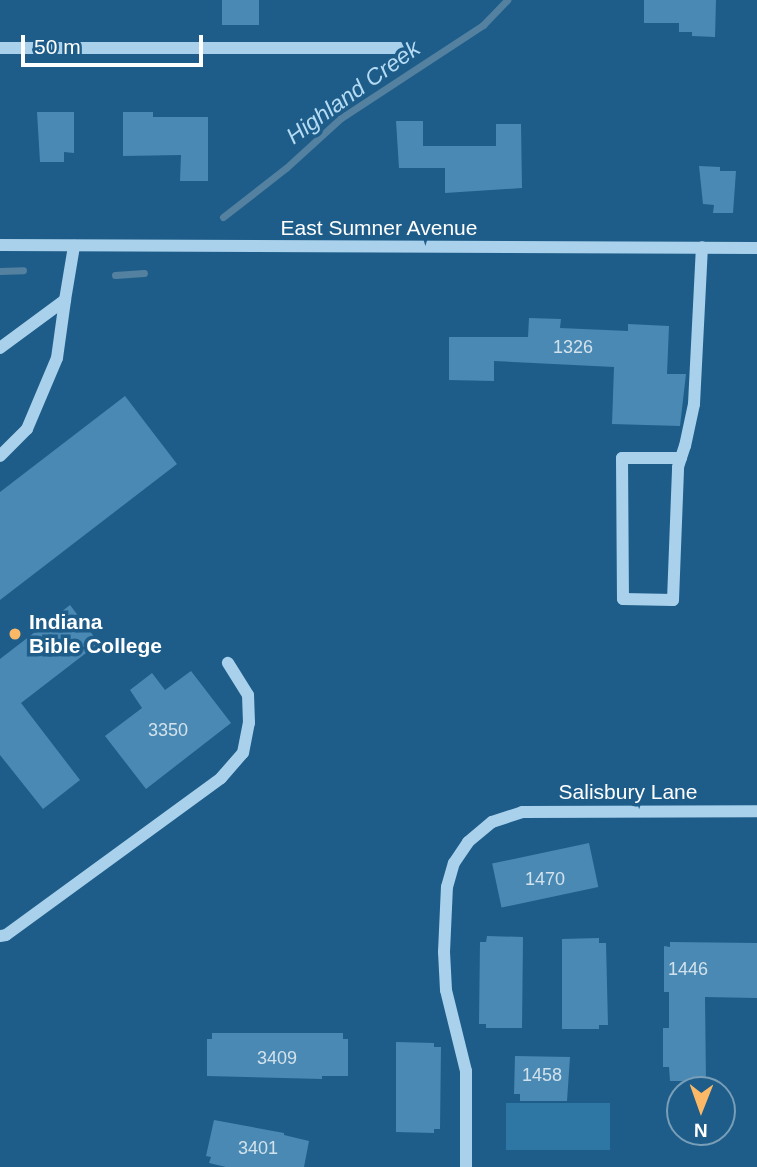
<!DOCTYPE html>
<html>
<head>
<meta charset="utf-8">
<style>
  body { margin:0 }
  #map { position:relative; width:757px; height:1167px; overflow:hidden; background:#1e5d89; font-family:Helvetica,sans-serif }
  div>[style] { position:absolute }
  .green>* { inset:0; background:#2e77a5; transform-origin:0 0 }
  .stream>* { height:7px; margin:-3.5px; padding:0 3.5px; transform-origin:3.5px; border-radius:3.5px; background:#54819f }
  .building>* { inset:0; background:#4a89b3; transform-origin:0 0 }
  .minor>* { height:12px; margin:-6px; padding:0 6px; transform-origin:6px; border-radius:6px; background:#a9d1ec }
  .dots>* { width:19px; height:19px; translate:-50% -50%; box-sizing:border-box; border:4px solid #1e5d89; border-radius:50% }
  span { translate:-50% -50%; white-space:nowrap; text-align:center; line-height:1.15; -webkit-text-stroke:7px #1e5d89; paint-order:stroke }
  .number-label { font-size:18px; color:#d2e2ec }
  .number-label span { -webkit-text-stroke-width:0 }
  .street-label { font-size:21px; color:#fff }
  .poi-label { font-size:21px; color:#fff; font-weight:700 }
  .left { translate:0 -50%; text-align:left }
  .water-label { font-size:23px; color:#b4dbf3; font-style:italic }
  .north { position:absolute; left:666px; top:1076px; width:70px; height:70px; box-sizing:border-box; background:#1e5d89; border:2px solid #789eb8; border-radius:50%; rotate:181deg; font-size:19px; font-weight:700; line-height:28px; text-align:center; color:#fff }
  .north::after { content:''; display:block; margin:auto; width:24px; height:32px; background:#fbb968; clip-path:polygon(50% 0,100% 100%,50% 72%,0 100%) }
  .scale { position:absolute; left:21px; top:35px; width:182px; height:32px; box-sizing:border-box; border:4px solid #fff; border-top:0; padding-left:9px; font-size:21px; line-height:24px; white-space:nowrap; color:#fff; -webkit-text-stroke:5px #1e5d89; paint-order:stroke }
</style>
</head>
<body>
<div id="map">
  <div class="green">
    <i style="left:610px;top:1103px;width:47px;height:104px;rotate:90deg"></i>
  </div>
  <div class="stream">
    <i style="left:223px;top:217px;width:80px;rotate:-37.9deg"></i>
    <i style="left:286px;top:168px;width:74px;rotate:-42.3deg"></i>
    <i style="left:341px;top:118px;width:170px;rotate:-33.2deg"></i>
    <i style="left:483px;top:25px;width:35px;rotate:-46deg"></i>
    <i style="left:0;top:271px;width:23px;rotate:-2deg"></i>
    <i style="left:115px;top:275px;width:29px;rotate:-4deg"></i>
  </div>
  <div class="building">
    <i style="left:222px;top:0;width:37px;height:25px"></i>
    <i style="clip-path:polygon(644px 0,716px 0,715px 37px,692px 36px,692px 32px,679px 32px,679px 23px,644px 23px)"></i>
    <i style="clip-path:polygon(37px 112px,74px 112px,74px 153px,64px 152px,64px 162px,40px 162px)"></i>
    <i style="clip-path:polygon(123px 112px,153px 112px,153px 117px,208px 117px,208px 181px,180px 181px,181px 155px,123px 156px)"></i>
    <i style="clip-path:polygon(396px 121px,423px 121px,423px 146px,496px 146px,496px 124px,521px 124px,522px 188px,445px 193px,445px 168px,399px 168px)"></i>
    <i style="clip-path:polygon(699px 166px,720px 167px,720px 171px,736px 171px,733px 213px,713px 213px,714px 205px,703px 204px)"></i>
    <i style="clip-path:polygon(529px 318px,561px 319px,560px 328px,628px 331px,628px 324px,669px 326px,667px 374px,686px 374px,680px 426px,612px 424px,614px 367px,494px 361px,494px 381px,449px 380px,449px 337px,528px 337px)"></i>
    <i style="clip-path:polygon(125px 396px,177px 464px,0 600px,0 492px)"></i>
    <i style="clip-path:polygon(70px 605px,99px 643px,21px 703px,80px 780px,43px 809px,0 755px,0 659px)"></i>
    <i style="clip-path:polygon(191px 671px,231px 723px,146px 789px,105px 736px,142px 708px,130px 690px,152px 673px,165px 690px)"></i>
    <i style="left:589px;top:843px;width:45px;height:99px;rotate:78deg"></i>
    <i style="clip-path:polygon(487px 936px,523px 937px,522px 1028px,486px 1028px,486px 1024px,479px 1024px,480px 942px,486px 942px)"></i>
    <i style="clip-path:polygon(599px 938px,599px 943px,606px 943px,608px 1025px,599px 1025px,599px 1029px,562px 1029px,562px 939px)"></i>
    <i style="clip-path:polygon(670px 942px,757px 943px,757px 998px,705px 997px,706px 1081px,670px 1081px,669px 1067px,663px 1067px,663px 1028px,669px 1028px,669px 992px,664px 992px,664px 946px,670px 947px)"></i>
    <i style="clip-path:polygon(212px 1033px,343px 1033px,343px 1039px,348px 1039px,348px 1076px,322px 1076px,322px 1079px,207px 1076px,207px 1039px,212px 1039px)"></i>
    <i style="clip-path:polygon(396px 1042px,434px 1043px,434px 1047px,441px 1047px,440px 1129px,434px 1129px,434px 1133px,396px 1132px)"></i>
    <i style="clip-path:polygon(515px 1056px,570px 1057px,567px 1101px,520px 1101px,520px 1094px,514px 1094px)"></i>
    <i style="clip-path:polygon(214px 1120px,284px 1133px,284px 1135px,309px 1141px,304px 1167px,226px 1167px,209px 1163px,211px 1157px,206px 1156px)"></i>
  </div>
  <div class="minor">
    <i style="left:0;top:48px;width:411px"></i>
    <i style="left:0;top:245px;width:757px;rotate:0.23deg"></i>
    <i style="left:0;top:348px;width:81px;rotate:-36.4deg"></i>
    <i style="left:65px;top:300px;width:55px;rotate:-80.5deg"></i>
    <i style="left:0;top:456px;width:38px;rotate:-45deg"></i>
    <i style="left:27px;top:429px;width:77px;rotate:-67.1deg"></i>
    <i style="left:57px;top:358px;width:59px;rotate:-82.1deg"></i>
    <i style="left:681px;top:458px;width:59px;rotate:180deg"></i>
    <i style="left:622px;top:458px;width:141px;rotate:89.6deg"></i>
    <i style="left:623px;top:599px;width:50px;rotate:1.1deg"></i>
    <i style="left:673px;top:600px;width:133px;rotate:-87.8deg"></i>
    <i style="left:678px;top:467px;width:22px;rotate:-72deg"></i>
    <i style="left:685px;top:446px;width:43px;rotate:-77.9deg"></i>
    <i style="left:694px;top:404px;width:157px;rotate:-87.1deg"></i>
    <i style="left:0;top:936px;width:6px;rotate:-9deg"></i>
    <i style="left:6px;top:935px;width:266px;rotate:-36.1deg"></i>
    <i style="left:221px;top:778px;width:33px;rotate:-49deg"></i>
    <i style="left:243px;top:753px;width:31px;rotate:-79deg"></i>
    <i style="left:249px;top:723px;width:28px;rotate:-92deg"></i>
    <i style="left:248px;top:695px;width:38px;rotate:-122deg"></i>
    <i style="left:466px;top:1167px;width:96px;rotate:-90deg"></i>
    <i style="left:466px;top:1071px;width:83px;rotate:-103.9deg"></i>
    <i style="left:446px;top:990px;width:38px;rotate:-93deg"></i>
    <i style="left:444px;top:952px;width:65px;rotate:-87.4deg"></i>
    <i style="left:447px;top:887px;width:25px;rotate:-74deg"></i>
    <i style="left:454px;top:863px;width:25px;rotate:-56deg"></i>
    <i style="left:468px;top:842px;width:31px;rotate:-40deg"></i>
    <i style="left:492px;top:822px;width:32px;rotate:-18deg"></i>
    <i style="left:522px;top:812px;width:235px;rotate:-0.2deg"></i>
  </div>
  <div class="dots">
    <i style="left:15px;top:634px;background:#fbb968"></i>
  </div>
  <div class="number-label">
    <span style="left:573px;top:347px">1326</span>
    <span style="left:168px;top:730px">3350</span>
    <span style="left:545px;top:879px">1470</span>
    <span style="left:688px;top:969px">1446</span>
    <span style="left:277px;top:1058px">3409</span>
    <span style="left:542px;top:1075px">1458</span>
    <span style="left:258px;top:1148px">3401</span>
  </div>
  <div class="street-label">
    <span style="left:379px;top:228px">East Sumner Avenue</span>
    <span style="left:628px;top:792px">Salisbury Lane</span>
  </div>
  <div class="poi-label">
    <span class="left" style="left:29px;top:634px">Indiana<br>Bible College</span>
  </div>
  <div class="water-label">
    <span style="left:353px;top:92px;rotate:-36deg">Highland Creek</span>
  </div>
  <div class="north">N</div>
  <div class="scale">50 m</div>
</div>
</body>
</html>
